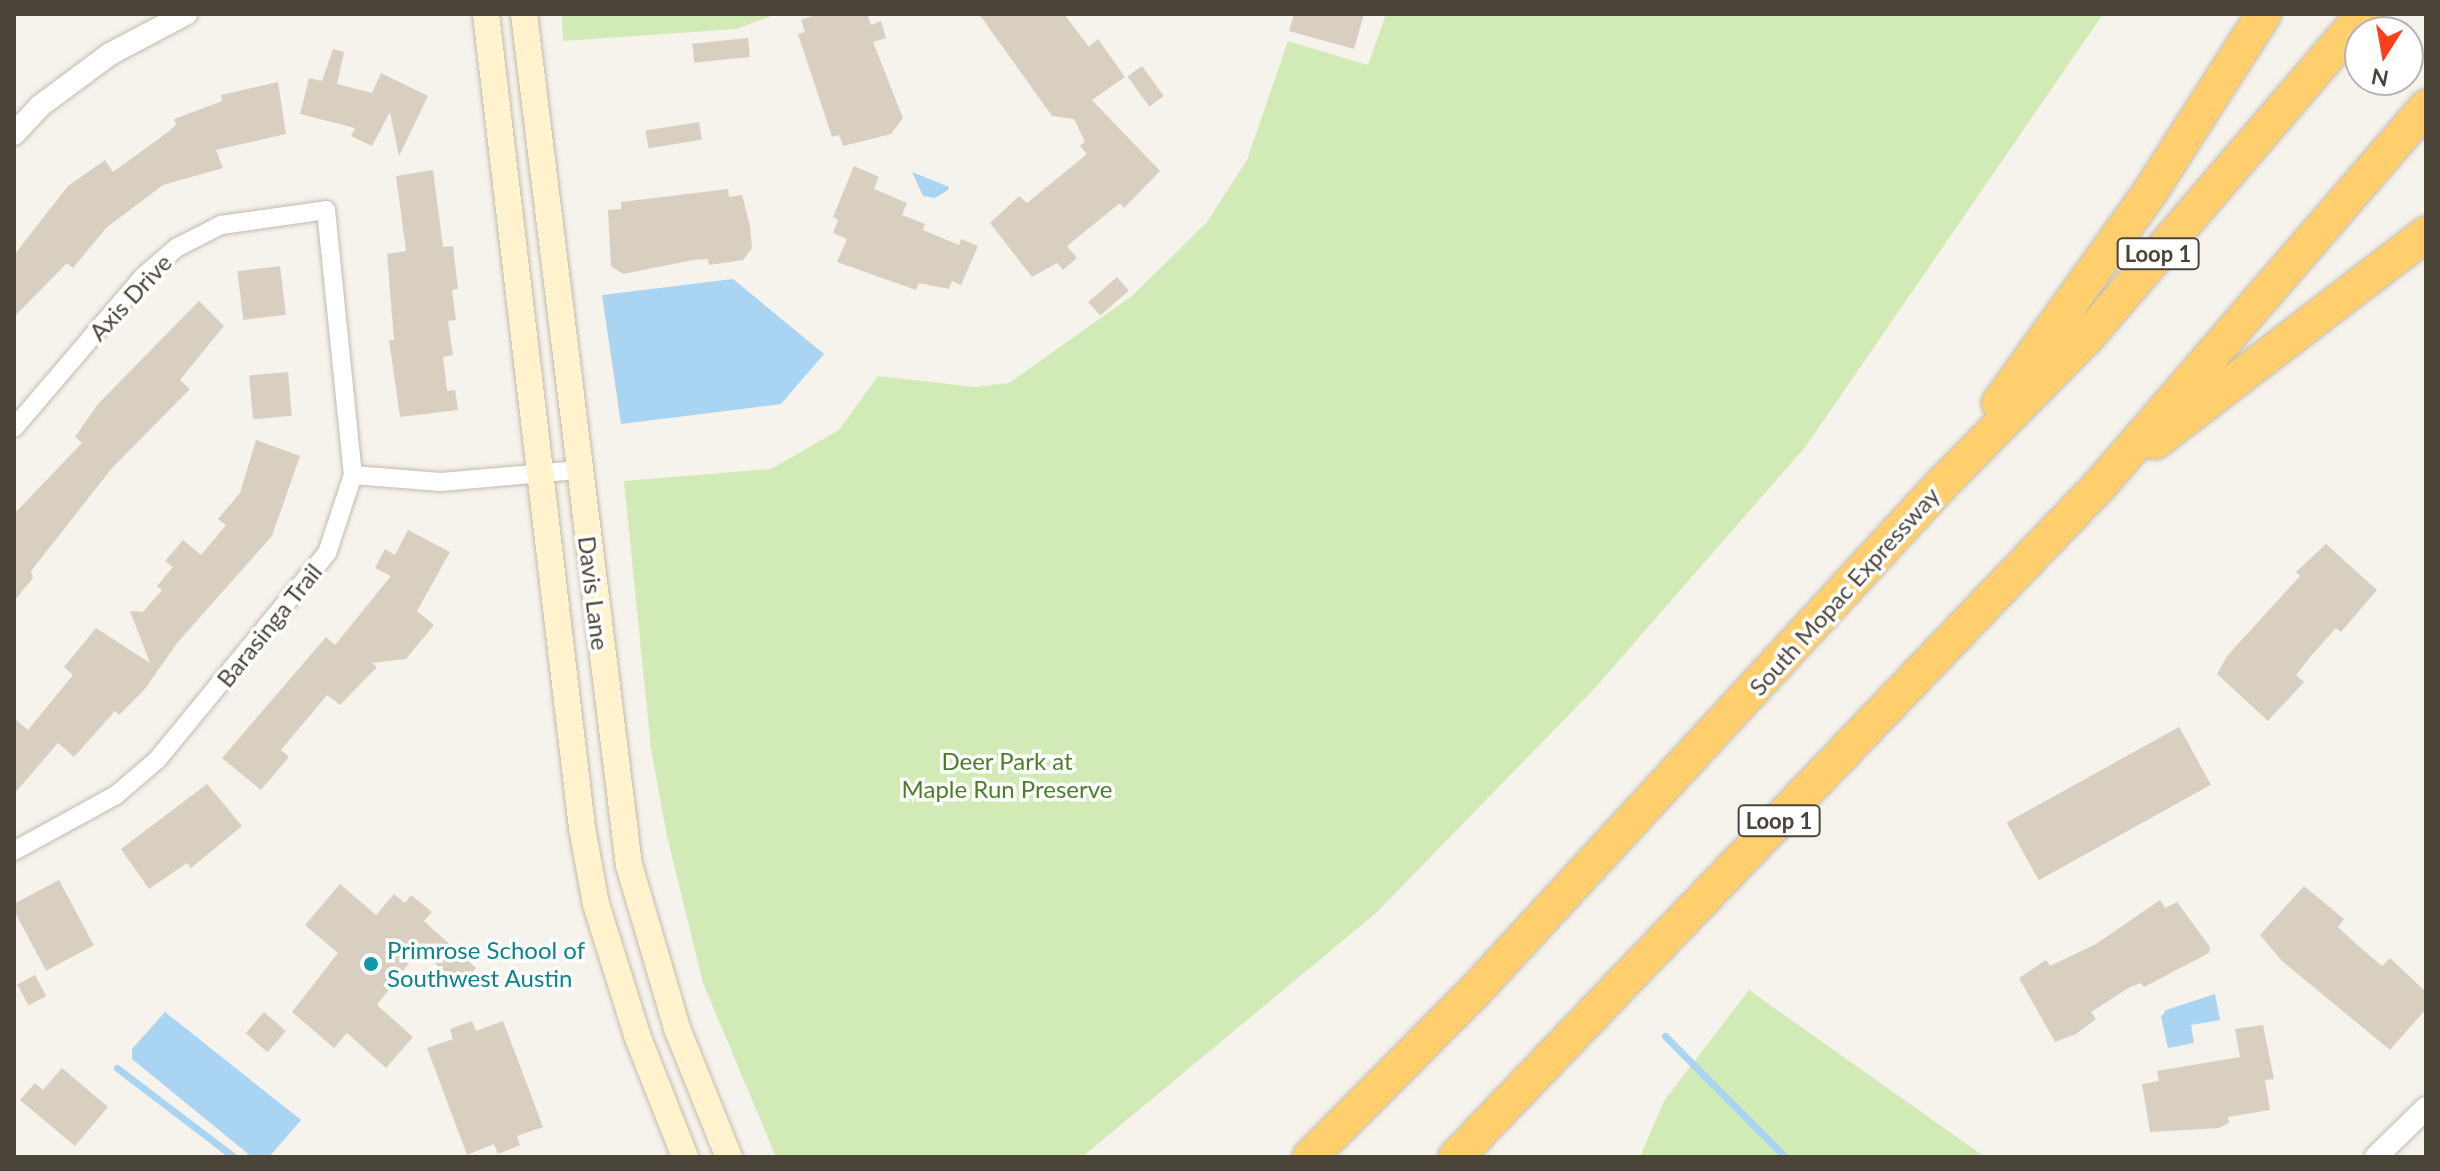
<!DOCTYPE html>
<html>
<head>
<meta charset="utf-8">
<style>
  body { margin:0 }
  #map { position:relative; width:2440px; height:1171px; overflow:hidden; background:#f6f3ec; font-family:Lato,sans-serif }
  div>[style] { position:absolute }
  .green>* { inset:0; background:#d2eab5 }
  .water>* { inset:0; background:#a9d4f2 }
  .stream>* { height:7px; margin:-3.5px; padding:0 3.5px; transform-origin:3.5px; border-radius:3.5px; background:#a9d4f2 }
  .building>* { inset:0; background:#d8cfc1; transform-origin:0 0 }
  .roads { filter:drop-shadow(0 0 2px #c2bbae) drop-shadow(0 0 2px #c2bbae) }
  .minor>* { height:18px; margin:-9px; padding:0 9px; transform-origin:9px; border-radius:9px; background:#fff }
  .tertiary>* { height:22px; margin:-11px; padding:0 11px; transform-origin:11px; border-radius:11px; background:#fff }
  .secondary>* { height:26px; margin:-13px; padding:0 13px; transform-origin:13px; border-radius:13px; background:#fff3cd }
  .motorway>* { height:34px; margin:-17px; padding:0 17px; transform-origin:17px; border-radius:17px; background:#ffcf6e }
  .dots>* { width:22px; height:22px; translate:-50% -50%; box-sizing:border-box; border:4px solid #fff; border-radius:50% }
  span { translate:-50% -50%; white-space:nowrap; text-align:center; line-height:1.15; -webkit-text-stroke:7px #fff; paint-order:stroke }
  .shield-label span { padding:2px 6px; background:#fff; border:2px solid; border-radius:6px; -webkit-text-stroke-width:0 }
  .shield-label { font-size:22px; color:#4b4439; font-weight:700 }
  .street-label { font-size:24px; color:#4b4439 }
  .park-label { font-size:24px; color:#4a7f2a }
  .culture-label { font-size:24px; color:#0d838f }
  .left { translate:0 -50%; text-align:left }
  .frame { position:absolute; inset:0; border:16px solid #4b4439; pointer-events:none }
  .north { position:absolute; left:2344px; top:16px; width:80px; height:80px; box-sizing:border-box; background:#fff; border:2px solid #b7b4b0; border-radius:50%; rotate:191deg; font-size:22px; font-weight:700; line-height:32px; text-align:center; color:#4b4439 }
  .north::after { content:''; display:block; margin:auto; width:28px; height:36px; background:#fc3f1d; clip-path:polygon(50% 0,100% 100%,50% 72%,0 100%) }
</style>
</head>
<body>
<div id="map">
  <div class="green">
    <i style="clip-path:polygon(562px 14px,777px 14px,736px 29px,563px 41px)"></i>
    <i style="clip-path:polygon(1386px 14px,2103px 14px,1806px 446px,1595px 688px,1375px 914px,1082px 1157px,776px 1157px,703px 983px,667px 836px,651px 749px,624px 481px,771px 469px,839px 430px,878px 376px,974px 387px,1009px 383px,1132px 296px,1207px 222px,1247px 160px,1288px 41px,1368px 65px)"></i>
    <i style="clip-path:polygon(1749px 990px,1845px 1058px,1985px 1157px,1640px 1157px,1664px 1101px)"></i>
  </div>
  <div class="water">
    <i style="clip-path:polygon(912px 172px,949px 187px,948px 190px,935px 198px,923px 196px)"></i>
    <i style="clip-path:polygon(733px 279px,824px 354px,781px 404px,621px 424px,602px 295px)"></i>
    <i style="clip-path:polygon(2215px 994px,2220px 1020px,2191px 1025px,2194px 1043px,2168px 1048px,2161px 1017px,2166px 1010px)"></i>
    <i style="clip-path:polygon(165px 1012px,301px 1120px,269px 1157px,252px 1157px,132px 1059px,132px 1049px)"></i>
  </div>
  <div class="stream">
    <i style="left:1665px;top:1036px;width:170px;rotate:45.2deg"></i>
    <i style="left:117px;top:1068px;width:147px;rotate:37.3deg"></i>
  </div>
  <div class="building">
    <i style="clip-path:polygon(818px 14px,867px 14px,871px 25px,881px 21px,886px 38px,873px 42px,903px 118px,891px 134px,843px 146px,839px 135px,832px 137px,798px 34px,805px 32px,801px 20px)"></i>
    <i style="clip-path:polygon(979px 14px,1064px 14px,1089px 47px,1098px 39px,1125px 77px,1092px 100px,1160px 171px,1124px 208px,1120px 203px,1067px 246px,1077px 258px,1063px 270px,1057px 263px,1032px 277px,990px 223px,1019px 196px,1027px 203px,1087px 154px,1080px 146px,1085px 142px,1074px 119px,1052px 116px)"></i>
    <i style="clip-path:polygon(1294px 14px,1364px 14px,1354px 49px,1289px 31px)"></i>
    <i style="left:748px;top:38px;width:19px;height:56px;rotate:84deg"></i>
    <i style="clip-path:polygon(333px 49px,344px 52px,337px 84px,372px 93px,381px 73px,428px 96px,399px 156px,390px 112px,372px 146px,351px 136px,355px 128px,300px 114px,309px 78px,322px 81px)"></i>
    <i style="left:1142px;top:66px;width:37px;height:18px;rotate:54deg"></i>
    <i style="clip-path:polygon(278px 82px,286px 134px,216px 150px,223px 168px,163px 185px,106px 228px,73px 268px,67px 263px,14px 317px,14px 255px,68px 186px,105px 160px,113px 172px,168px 132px,176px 125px,174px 119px,222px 101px,221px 95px)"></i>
    <i style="left:699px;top:122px;width:18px;height:54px;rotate:81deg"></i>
    <i style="clip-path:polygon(854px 166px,879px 177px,874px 189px,907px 203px,902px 215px,925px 224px,923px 230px,959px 245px,961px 239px,978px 246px,961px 285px,952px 281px,949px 289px,919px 283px,916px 290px,837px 262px,847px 239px,833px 233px,838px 220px,833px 217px)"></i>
    <i style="clip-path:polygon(433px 170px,443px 247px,453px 246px,458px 289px,452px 290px,456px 320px,448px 321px,453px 355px,443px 357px,447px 391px,455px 390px,458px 410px,400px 417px,389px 340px,394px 340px,387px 254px,406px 251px,396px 176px)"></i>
    <i style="clip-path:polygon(728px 189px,729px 197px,742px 195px,750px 226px,752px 248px,743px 260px,709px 265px,708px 259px,693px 260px,623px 274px,611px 266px,608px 210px,621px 209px,621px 202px)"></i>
    <i style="left:280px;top:266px;width:49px;height:43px;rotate:83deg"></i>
    <i style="left:1117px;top:277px;width:18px;height:38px;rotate:49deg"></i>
    <i style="clip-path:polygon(199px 301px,224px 326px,180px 380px,190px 389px,112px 468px,31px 571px,33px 578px,14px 601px,14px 514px,82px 443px,75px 437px,98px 404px)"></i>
    <i style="left:288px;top:372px;width:44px;height:39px;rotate:85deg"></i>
    <i style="clip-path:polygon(256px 440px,300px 456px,272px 536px,178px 642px,144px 690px,119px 715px,115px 711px,74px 757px,58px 743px,14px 794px,14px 718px,28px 730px,73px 675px,64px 667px,96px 628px,150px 663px,130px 611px,143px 612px,162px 590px,157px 586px,173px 567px,165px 561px,183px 540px,201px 555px,226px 525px,218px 519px,240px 493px)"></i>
    <i style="clip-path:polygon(408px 530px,450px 552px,417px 611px,434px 625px,406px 659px,372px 663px,377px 667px,340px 705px,327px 695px,281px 750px,289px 757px,261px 790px,222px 758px,326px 637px,335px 645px,391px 576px,375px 568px,385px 549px,395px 555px)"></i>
    <i style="clip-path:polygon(2326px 544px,2377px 590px,2341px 632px,2336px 628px,2311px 656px,2296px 675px,2304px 682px,2268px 721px,2217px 674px,2227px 656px,2300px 576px,2296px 572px)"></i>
    <i style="left:2179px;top:727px;width:66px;height:197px;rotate:61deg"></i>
    <i style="clip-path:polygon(207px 784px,242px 826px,191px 868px,187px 863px,149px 889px,121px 849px)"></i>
    <i style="left:59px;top:880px;width:74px;height:54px;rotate:62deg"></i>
    <i style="clip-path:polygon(340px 884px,376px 915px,394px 894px,405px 903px,411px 895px,432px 912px,424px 921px,476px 968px,461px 985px,419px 950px,377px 1005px,413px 1037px,386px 1068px,347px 1033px,334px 1048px,292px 1012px,338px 953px,305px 925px)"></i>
    <i style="clip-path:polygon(2304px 886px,2344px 919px,2338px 927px,2355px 943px,2382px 966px,2390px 958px,2426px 992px,2426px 1009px,2390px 1050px,2282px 961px,2260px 935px)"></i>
    <i style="clip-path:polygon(2160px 900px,2165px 908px,2177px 902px,2210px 947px,2209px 953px,2144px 987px,2141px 983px,2130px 987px,2091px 1012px,2096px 1019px,2076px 1034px,2055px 1042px,2019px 978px,2046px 960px,2050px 966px,2096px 944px)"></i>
    <i style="left:35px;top:975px;width:24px;height:20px;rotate:62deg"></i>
    <i style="left:264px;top:1012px;width:29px;height:28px;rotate:41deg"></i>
    <i style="clip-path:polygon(472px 1021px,476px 1031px,503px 1021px,543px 1127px,517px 1136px,520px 1145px,498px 1154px,494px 1144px,467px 1155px,427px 1048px,453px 1039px,450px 1029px)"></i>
    <i style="clip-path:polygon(2263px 1025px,2274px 1079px,2265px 1080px,2270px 1110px,2228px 1117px,2229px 1123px,2219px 1128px,2150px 1132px,2142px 1084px,2159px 1081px,2157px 1071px,2240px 1057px,2235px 1029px)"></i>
    <i style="clip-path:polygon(62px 1068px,108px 1107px,75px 1146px,20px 1100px,35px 1083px,43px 1090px)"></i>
  </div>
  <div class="roads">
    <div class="minor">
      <i style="left:14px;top:428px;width:200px;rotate:-49.5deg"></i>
      <i style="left:144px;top:276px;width:43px;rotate:-41.2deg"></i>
      <i style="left:176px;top:248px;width:51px;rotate:-27.1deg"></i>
      <i style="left:221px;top:225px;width:106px;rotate:-8.1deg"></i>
      <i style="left:326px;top:210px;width:266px;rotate:84.2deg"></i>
      <i style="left:353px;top:475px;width:82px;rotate:108.4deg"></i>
      <i style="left:327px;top:553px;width:266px;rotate:129.4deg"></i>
      <i style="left:158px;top:759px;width:55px;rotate:139.4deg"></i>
      <i style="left:116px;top:795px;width:116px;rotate:151.2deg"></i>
      <i style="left:353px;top:475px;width:88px;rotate:4.5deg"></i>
      <i style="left:441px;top:482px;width:139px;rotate:-5deg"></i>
    </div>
    <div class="tertiary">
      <i style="left:14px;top:134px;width:38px;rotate:-47deg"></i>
      <i style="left:40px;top:106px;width:87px;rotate:-36.6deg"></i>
      <i style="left:110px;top:54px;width:86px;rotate:-27.8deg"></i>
      <i style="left:2376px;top:1157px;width:70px;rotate:-44.4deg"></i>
    </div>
    <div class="secondary">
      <i style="left:486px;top:14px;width:820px;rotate:83.27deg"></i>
      <i style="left:582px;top:828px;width:77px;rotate:79.6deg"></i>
      <i style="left:596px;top:904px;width:137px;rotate:72.6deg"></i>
      <i style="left:637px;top:1035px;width:131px;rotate:68.5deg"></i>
      <i style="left:524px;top:14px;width:857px;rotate:82.97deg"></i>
      <i style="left:629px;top:865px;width:173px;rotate:73.6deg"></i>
      <i style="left:678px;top:1031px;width:136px;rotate:68deg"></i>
    </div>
    <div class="motorway">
      <i style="left:1999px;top:403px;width:259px;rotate:-54.4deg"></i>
      <i style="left:2150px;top:192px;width:211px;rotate:-57.4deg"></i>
      <i style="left:2155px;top:442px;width:342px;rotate:-37.5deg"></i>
      <i style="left:1310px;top:1157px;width:234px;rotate:-45.2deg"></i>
      <i style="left:1475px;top:991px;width:688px;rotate:-47.36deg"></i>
      <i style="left:1941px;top:485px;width:209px;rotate:-45.4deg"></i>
      <i style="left:2088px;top:336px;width:424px;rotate:-49.4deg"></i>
      <i style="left:1456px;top:1157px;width:932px;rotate:-46.22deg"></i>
      <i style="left:2101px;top:484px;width:498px;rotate:-49.2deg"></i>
    </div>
  </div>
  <div class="dots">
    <i style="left:371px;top:964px;background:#0f9aa8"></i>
  </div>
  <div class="shield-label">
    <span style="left:2158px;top:254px">Loop 1</span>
    <span style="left:1779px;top:821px">Loop 1</span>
  </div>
  <div class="street-label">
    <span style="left:130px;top:297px;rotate:-47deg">Axis Drive</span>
    <span style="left:1844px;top:591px;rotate:-48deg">South Mopac Expressway</span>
    <span style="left:594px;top:593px;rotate:83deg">Davis Lane</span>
    <span style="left:269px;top:625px;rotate:-51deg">Barasinga Trail</span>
  </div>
  <div class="park-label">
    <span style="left:1007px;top:775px">Deer Park at<br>Maple Run Preserve</span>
  </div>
  <div class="culture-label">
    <span class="left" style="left:387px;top:964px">Primrose School of<br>Southwest Austin</span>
  </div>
  <div class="frame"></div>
  <div class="north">N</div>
</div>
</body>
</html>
